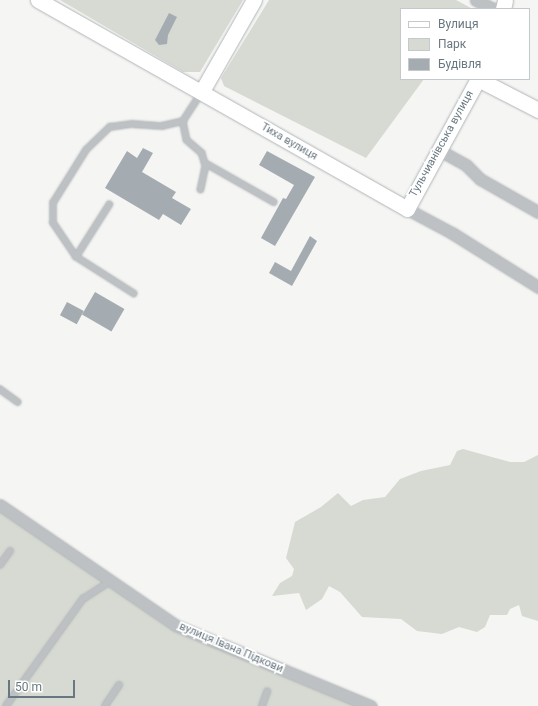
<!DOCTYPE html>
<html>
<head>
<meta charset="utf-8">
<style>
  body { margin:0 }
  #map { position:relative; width:538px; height:706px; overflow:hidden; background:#f5f5f3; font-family:Roboto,sans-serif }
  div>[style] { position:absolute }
  .green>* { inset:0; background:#d6dad2 }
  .building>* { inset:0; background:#a5acb1; transform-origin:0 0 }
  .roads { filter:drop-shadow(0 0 1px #b0b5b8) drop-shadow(0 0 1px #b0b5b8) }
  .lane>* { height:5.5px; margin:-2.75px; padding:0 2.75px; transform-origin:2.75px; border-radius:2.75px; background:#bdc1c4 }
  .street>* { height:11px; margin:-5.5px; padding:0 5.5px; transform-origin:5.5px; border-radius:5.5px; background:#bdc1c4 }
  .secondary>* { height:15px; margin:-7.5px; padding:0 7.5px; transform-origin:7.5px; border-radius:7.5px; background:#fff }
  span { translate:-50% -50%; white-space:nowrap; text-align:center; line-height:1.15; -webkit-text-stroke:4px #fff; paint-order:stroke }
  .street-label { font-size:11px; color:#687780 }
  .legend { position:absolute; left:400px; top:8px; width:130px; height:72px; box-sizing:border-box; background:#fff; border:1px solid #c3c9cc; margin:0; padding:5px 7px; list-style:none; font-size:12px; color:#687780 }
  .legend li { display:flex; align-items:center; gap:8px; height:20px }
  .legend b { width:20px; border:1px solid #c3c9cc }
  .scale { position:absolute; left:8px; top:680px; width:67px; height:18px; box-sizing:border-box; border:2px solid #687780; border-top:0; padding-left:5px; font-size:12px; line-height:14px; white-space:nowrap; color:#687780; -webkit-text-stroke:3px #fff; paint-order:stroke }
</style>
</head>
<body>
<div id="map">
  <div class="green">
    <i style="clip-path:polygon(60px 0,243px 0,200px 72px,183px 72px)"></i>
    <i style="clip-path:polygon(269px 0,456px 0,473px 9px,401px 9px,401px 79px,424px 79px,366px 158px,224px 86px,221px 78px)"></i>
    <i style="clip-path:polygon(463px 449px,510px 462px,524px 462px,538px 455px,538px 621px,522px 616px,519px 605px,510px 609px,507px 615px,490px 615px,485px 627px,477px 632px,459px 627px,442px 634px,417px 631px,401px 619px,362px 617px,340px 592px,329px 586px,322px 599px,306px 610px,299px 593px,272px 596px,280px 583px,292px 576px,294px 569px,286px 558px,295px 522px,321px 507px,338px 493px,351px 506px,363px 500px,385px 497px,400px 479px,421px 471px,450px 465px,457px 451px)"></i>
    <i style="clip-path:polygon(0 510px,171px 629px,359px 706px,0 706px)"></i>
  </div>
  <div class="building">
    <i style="clip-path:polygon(169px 13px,177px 17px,168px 35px,167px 44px,159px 45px,155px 40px)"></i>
    <i style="clip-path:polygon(143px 148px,153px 153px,142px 172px,176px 192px,172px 198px,191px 209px,181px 225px,163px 214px,159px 220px,105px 188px,127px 151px,137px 158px)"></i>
    <i style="clip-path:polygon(267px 151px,315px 177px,275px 246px,261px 238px,283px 198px,286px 199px,294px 185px,259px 165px)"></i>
    <i style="clip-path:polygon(310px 236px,317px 241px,292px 286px,269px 273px,275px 262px,291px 271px)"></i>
    <i style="left:95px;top:292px;width:34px;height:26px;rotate:30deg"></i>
    <i style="left:67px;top:302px;width:19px;height:15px;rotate:28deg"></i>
  </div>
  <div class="roads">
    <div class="lane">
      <i style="left:183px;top:121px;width:19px;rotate:78deg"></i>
      <i style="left:187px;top:140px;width:20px;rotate:41deg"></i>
      <i style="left:202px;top:153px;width:14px;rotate:73deg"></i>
      <i style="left:206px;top:166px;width:24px;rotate:102deg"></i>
      <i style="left:205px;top:163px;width:79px;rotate:29.5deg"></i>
      <i style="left:76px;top:257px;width:62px;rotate:-57.6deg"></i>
      <i style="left:134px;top:294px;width:69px;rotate:-147.5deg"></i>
      <i style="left:76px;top:257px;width:41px;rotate:-124.1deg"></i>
      <i style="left:53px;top:223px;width:20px;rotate:-90deg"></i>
      <i style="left:53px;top:203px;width:62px;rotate:-58.1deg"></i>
      <i style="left:86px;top:150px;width:33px;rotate:-44deg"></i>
      <i style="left:110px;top:127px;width:22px;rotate:-8deg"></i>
      <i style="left:132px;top:124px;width:30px;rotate:4deg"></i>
      <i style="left:162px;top:126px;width:22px;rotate:-13deg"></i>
      <i style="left:183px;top:121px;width:33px;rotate:-57deg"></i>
      <i style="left:0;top:389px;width:22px;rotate:36deg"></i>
      <i style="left:0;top:565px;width:17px;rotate:-54deg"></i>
      <i style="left:6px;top:706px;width:132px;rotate:-54.3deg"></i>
      <i style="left:83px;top:599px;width:33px;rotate:-33deg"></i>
      <i style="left:105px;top:706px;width:25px;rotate:-56deg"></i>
      <i style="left:262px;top:706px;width:15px;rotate:-70deg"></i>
    </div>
    <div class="street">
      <i style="left:476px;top:0;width:20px;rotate:27deg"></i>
      <i style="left:439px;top:150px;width:31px;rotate:29deg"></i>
      <i style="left:466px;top:165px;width:20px;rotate:45deg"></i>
      <i style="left:480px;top:179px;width:67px;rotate:29.6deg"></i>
      <i style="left:407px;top:209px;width:51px;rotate:28.1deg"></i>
      <i style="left:452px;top:233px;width:102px;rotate:32.1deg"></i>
      <i style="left:0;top:505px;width:212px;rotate:34.4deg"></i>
      <i style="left:175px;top:625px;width:212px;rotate:22.5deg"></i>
    </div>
    <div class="secondary">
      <i style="left:38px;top:0;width:424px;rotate:29.5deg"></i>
      <i style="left:407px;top:209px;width:148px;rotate:-61.4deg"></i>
      <i style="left:503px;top:9px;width:9px;rotate:-77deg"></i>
      <i style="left:478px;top:79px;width:68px;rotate:27.3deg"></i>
      <i style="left:202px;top:91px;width:105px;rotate:-60.3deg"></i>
    </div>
  </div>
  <div class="street-label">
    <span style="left:289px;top:142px;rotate:30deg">Тиха вулиця</span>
    <span style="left:442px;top:144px;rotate:-61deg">Тульчианівська вулиця</span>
    <span style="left:231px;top:648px;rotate:23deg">вулиця Івана Підкови</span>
  </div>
  <ul class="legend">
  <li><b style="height:5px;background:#fff"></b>Вулиця</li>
  <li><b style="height:11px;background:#d6dad2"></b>Парк</li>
  <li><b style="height:11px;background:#a5acb1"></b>Будівля</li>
  </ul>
  <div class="scale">50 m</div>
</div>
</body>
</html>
